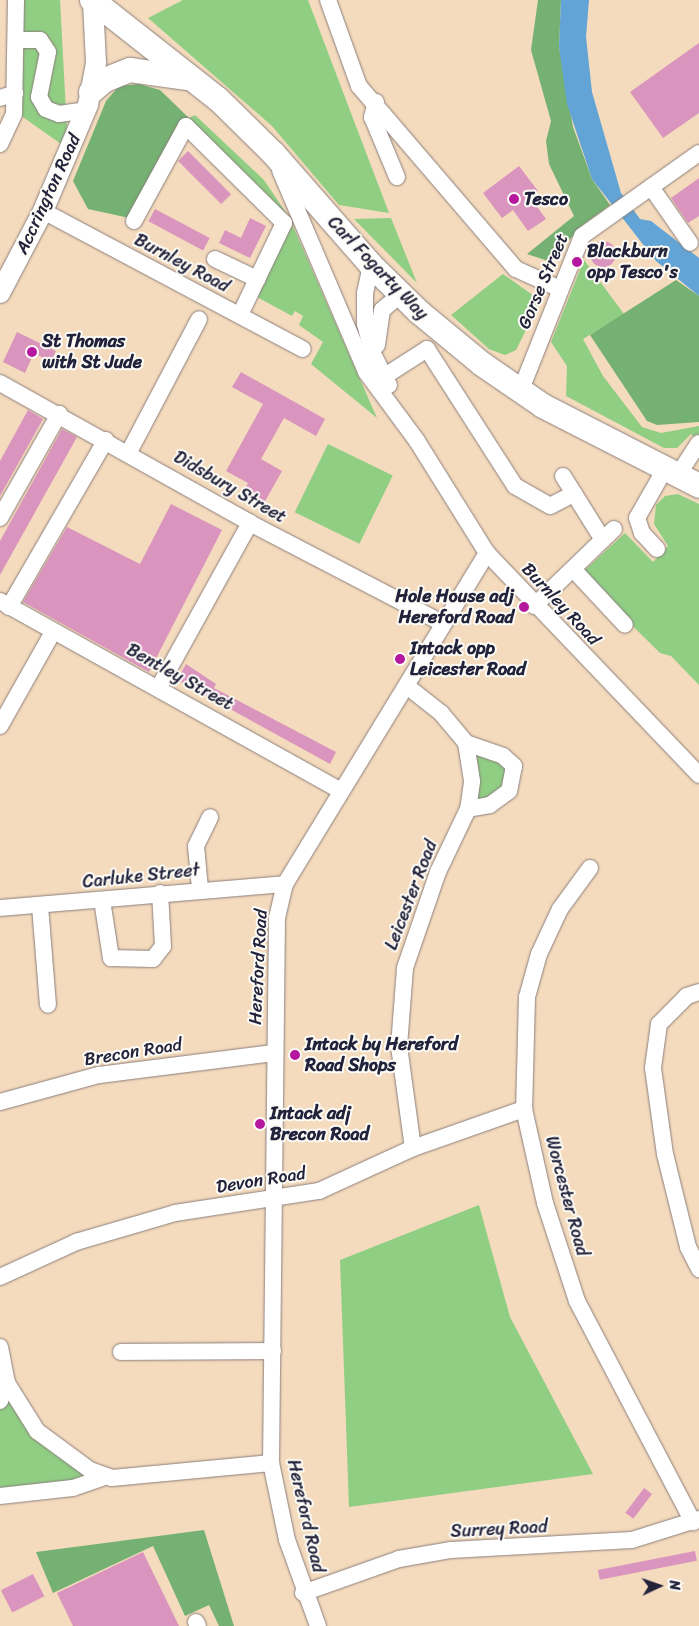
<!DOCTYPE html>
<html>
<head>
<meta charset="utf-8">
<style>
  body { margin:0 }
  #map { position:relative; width:699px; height:1626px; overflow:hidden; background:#f4dbbd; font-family:Sriracha,sans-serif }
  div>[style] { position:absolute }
  .green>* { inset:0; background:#90ce84; transform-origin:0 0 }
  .forest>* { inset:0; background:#74b172 }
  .water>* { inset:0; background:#62a4d6 }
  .building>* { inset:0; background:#da95be; transform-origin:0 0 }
  .round { border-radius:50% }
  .roads { filter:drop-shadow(0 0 1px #8b7e7c) drop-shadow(0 0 1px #8b7e7c) }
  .minor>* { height:16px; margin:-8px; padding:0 8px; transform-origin:8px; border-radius:8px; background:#fff }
  .major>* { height:20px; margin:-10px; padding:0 10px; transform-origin:10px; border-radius:10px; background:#fff }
  .highway>* { height:24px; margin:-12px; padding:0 12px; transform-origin:12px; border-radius:12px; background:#fff }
  .dots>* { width:14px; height:14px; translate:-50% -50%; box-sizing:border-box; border:2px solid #fdfcf7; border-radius:50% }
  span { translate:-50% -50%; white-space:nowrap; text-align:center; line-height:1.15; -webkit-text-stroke:4px #fdfcf7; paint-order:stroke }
  .street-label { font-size:18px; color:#22223b }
  .poi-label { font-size:18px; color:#22223b; font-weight:700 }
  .left { translate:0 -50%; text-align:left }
  .right { translate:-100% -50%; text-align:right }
  .north { position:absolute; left:634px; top:1561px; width:50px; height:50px; -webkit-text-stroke:4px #fdfcf7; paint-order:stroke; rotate:87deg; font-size:14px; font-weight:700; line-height:20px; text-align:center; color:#22223b }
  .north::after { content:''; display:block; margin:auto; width:18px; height:22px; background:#22223b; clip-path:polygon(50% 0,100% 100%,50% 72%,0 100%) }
</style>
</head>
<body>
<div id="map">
  <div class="green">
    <i style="clip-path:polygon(22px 0,60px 0,68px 149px,20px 115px)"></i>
    <i style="clip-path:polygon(183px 0,308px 0,389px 213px,339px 205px,272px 126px,148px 18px)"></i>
    <i style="clip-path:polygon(195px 115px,264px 180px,289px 217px,377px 418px,311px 364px,323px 342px,299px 325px,303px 316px,295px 311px,292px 316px,255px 296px,286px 233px,271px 199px,189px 118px)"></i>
    <i style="clip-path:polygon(391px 218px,417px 283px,354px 219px)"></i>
    <i style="clip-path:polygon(584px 260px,624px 314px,583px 339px,603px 376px,642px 427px,661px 433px,699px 426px,699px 442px,691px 434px,677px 448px,664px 448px,566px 396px,567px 366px,551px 342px)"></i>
    <i style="clip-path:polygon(503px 274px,534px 296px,538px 306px,516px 350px,505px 355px,489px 349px,451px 315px)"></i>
    <i style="left:328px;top:444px;width:72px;height:76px;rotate:26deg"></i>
    <i style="clip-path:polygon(678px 494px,699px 504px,699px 685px,671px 656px,660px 653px,584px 578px,584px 571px,625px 533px,653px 562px,668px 546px,654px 524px,656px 505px,665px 496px)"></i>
    <i style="clip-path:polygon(466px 743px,514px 766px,509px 791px,468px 809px)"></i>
    <i style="clip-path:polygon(479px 1205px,510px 1317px,593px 1474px,349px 1507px,340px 1260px)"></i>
    <i style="clip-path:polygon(7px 1383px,37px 1431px,107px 1476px,0 1496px,0 1401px)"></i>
  </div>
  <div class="forest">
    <i style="clip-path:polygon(538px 0,561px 0,559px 47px,573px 127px,592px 179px,610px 205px,580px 227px,551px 262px,527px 254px,574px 216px,549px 164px,546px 141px,551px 121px,531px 50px)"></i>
    <i style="clip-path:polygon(139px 84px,160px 90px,189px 118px,134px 219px,88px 209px,73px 181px,106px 101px,119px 86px)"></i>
    <i style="clip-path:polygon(676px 280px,699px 296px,699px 422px,657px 425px,647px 421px,590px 335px)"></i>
    <i style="clip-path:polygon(204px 1530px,234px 1626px,219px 1626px,209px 1605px,185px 1616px,153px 1546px,53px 1593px,36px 1552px)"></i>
  </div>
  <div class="water">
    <i style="clip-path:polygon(561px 0,589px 0,586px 37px,592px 92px,621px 193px,640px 219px,651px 221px,699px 258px,699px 296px,656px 261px,592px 179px,567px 104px,559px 47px)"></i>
  </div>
  <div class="building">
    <i style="clip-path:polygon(699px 43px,699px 113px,663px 138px,630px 92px)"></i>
    <i style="left:188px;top:151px;width:61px;height:14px;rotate:45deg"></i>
    <i style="clip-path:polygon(519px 166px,538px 191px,530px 197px,546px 219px,528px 231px,513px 210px,502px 218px,483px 193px)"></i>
    <i style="clip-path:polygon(699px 178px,699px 216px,688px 223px,671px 198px)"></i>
    <i style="left:155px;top:209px;width:62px;height:14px;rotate:28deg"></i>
    <i style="clip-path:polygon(250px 218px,266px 226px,250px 258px,219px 243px,225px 230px,241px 238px)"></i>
    <i class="round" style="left:590px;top:241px;width:26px;height:26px"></i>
    <i style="clip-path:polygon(17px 332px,56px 351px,51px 362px,34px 353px,25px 373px,3px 362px)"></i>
    <i style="clip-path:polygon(241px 372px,325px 419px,316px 436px,284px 418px,261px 459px,282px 471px,264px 503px,243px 492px,248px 483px,226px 471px,263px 404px,232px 387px)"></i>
    <i style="clip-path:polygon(28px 410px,43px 419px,0 496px,0 461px)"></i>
    <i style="clip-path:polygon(62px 429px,77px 437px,0 575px,0 541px)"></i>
    <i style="clip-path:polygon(171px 504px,222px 530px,149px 672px,23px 602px,67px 527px,140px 564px)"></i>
    <i style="clip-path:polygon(186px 664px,216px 684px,214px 688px,336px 752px,330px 764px,177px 680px)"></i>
    <i style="left:644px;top:1488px;width:10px;height:31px;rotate:37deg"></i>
    <i style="left:695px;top:1551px;width:10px;height:99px;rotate:79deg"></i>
    <i style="clip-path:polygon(143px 1552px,179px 1626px,73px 1626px,57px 1593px)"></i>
    <i style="left:33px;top:1574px;width:25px;height:36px;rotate:63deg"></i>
  </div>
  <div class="roads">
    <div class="minor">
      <i style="left:328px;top:0;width:91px;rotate:70.2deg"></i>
      <i style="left:359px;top:86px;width:241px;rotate:49.4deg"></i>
      <i style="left:516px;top:269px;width:46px;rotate:24.3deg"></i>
      <i style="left:16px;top:40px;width:24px"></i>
      <i style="left:40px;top:40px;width:14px;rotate:56deg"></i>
      <i style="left:48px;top:52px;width:46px;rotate:101.3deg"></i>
      <i style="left:39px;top:97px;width:14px;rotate:60deg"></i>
      <i style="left:46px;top:109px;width:14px;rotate:21deg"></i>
      <i style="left:59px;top:114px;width:27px;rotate:-8deg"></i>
      <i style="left:0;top:98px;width:16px;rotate:-18deg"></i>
      <i style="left:376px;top:102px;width:16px;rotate:105deg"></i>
      <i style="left:372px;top:117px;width:65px;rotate:67.4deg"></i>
      <i style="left:0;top:144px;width:33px;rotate:-65deg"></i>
      <i style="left:14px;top:114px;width:114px;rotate:-89deg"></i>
      <i style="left:280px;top:170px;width:220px;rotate:66.9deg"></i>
      <i style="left:366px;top:372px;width:86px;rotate:53.5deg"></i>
      <i style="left:417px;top:441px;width:132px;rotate:58deg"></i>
      <i style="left:487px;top:553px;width:307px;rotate:46.3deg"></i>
      <i style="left:651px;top:187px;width:68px;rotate:55.1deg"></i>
      <i style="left:43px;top:211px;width:294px;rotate:28deg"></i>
      <i style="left:134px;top:221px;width:108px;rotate:-61.3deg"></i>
      <i style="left:186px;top:126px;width:138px;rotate:44.7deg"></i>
      <i style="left:284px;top:223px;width:102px;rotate:115.6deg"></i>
      <i style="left:215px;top:259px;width:47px;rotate:25.5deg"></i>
      <i style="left:371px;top:265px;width:29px;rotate:102deg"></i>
      <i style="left:365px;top:293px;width:31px;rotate:90deg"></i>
      <i style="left:365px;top:324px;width:31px;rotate:75deg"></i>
      <i style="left:373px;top:354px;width:35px;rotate:63deg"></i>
      <i style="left:377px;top:345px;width:35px;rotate:-82deg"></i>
      <i style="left:382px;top:310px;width:25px;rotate:-40deg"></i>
      <i style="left:385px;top:376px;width:50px;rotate:-32.7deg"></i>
      <i style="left:427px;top:349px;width:163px;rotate:57.3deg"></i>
      <i style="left:515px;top:486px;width:40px;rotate:29.7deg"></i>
      <i style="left:550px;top:506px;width:27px;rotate:-27deg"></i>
      <i style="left:0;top:383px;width:287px;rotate:29.2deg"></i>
      <i style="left:250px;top:523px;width:216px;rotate:27.5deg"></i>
      <i style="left:520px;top:392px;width:168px;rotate:-68.3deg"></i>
      <i style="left:582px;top:236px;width:143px;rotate:-35.4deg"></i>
      <i style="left:129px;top:452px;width:150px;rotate:-62.2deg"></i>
      <i style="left:678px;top:475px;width:38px;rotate:-57deg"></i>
      <i style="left:563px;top:476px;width:75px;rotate:58deg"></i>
      <i style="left:0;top:518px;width:120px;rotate:-60.4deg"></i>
      <i style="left:657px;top:549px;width:22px;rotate:-133deg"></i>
      <i style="left:642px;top:533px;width:16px;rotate:-108deg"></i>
      <i style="left:637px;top:518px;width:56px;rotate:-60.3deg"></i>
      <i style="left:573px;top:569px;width:76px;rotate:47.1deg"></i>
      <i style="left:0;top:601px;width:389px;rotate:29.1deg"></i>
      <i style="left:534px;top:606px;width:111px;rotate:-43.9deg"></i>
      <i style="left:9px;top:607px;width:193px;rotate:-59.9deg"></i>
      <i style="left:159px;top:687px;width:188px;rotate:-61deg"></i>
      <i style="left:408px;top:687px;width:42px;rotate:38.2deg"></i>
      <i style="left:441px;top:713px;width:39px;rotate:50deg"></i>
      <i style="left:466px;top:743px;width:39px;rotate:81deg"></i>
      <i style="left:472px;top:782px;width:27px;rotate:98deg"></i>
      <i style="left:468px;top:809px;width:70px;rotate:115.5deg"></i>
      <i style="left:438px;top:872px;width:102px;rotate:109deg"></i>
      <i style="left:405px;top:968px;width:78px;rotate:94.4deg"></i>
      <i style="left:399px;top:1046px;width:103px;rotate:82.2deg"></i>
      <i style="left:0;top:726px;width:108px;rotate:-60.6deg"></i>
      <i style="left:466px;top:743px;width:39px;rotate:19deg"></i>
      <i style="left:503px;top:756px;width:15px;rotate:42deg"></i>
      <i style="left:514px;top:766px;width:25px;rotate:101deg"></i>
      <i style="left:509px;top:791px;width:24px;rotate:144deg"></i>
      <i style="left:490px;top:805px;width:22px;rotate:170deg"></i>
      <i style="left:590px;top:868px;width:51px;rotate:126.2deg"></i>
      <i style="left:560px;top:909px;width:50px;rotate:115deg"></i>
      <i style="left:539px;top:954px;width:45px;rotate:105.6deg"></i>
      <i style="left:527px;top:997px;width:112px;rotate:91.5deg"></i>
      <i style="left:524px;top:1109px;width:96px;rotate:77.4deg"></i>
      <i style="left:545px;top:1203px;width:103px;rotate:71.9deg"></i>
      <i style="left:577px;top:1301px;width:250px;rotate:62.3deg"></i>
      <i style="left:200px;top:889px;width:43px;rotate:-95.3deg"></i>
      <i style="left:196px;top:846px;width:32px;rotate:-64deg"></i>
      <i style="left:102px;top:900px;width:59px;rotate:81.2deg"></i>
      <i style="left:111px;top:958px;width:42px;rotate:1.4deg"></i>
      <i style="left:153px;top:959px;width:16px;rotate:-52deg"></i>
      <i style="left:163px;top:946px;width:53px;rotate:-93.2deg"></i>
      <i style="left:40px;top:906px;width:99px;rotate:85.4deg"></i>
      <i style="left:0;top:908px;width:286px;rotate:-4.8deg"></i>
      <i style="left:699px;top:992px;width:13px;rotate:162deg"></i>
      <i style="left:687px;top:996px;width:40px;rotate:135deg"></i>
      <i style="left:659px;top:1024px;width:44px;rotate:97.8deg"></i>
      <i style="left:653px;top:1068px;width:87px;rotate:82.1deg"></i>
      <i style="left:665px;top:1154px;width:96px;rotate:76.1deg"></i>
      <i style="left:688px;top:1247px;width:25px;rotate:63deg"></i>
      <i style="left:0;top:1102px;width:103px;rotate:-15.3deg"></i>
      <i style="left:99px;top:1075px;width:176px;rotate:-7.2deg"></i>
      <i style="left:0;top:1277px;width:84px;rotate:-24.7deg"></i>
      <i style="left:76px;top:1242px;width:103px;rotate:-16.3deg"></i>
      <i style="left:175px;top:1213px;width:146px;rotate:-8.7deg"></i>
      <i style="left:319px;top:1191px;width:103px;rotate:-24.6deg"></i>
      <i style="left:413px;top:1148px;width:118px;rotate:-19.4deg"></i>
      <i style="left:0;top:1347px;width:37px;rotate:79deg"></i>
      <i style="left:7px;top:1383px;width:57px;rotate:58deg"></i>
      <i style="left:37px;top:1431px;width:66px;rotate:36.3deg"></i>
      <i style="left:90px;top:1470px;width:23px;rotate:20deg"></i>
      <i style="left:112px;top:1478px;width:160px;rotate:-5.4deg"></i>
      <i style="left:121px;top:1352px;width:152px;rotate:-0.4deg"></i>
      <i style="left:0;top:1401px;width:19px;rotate:-69deg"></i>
      <i style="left:0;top:1496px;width:73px;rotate:-6.3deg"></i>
      <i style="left:73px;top:1488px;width:36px;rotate:-19deg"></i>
      <i style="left:303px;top:1593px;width:102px;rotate:-19.5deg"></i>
      <i style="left:399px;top:1559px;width:53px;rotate:-9.8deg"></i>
      <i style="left:451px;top:1550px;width:181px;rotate:-3.2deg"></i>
      <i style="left:632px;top:1540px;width:70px;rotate:-17.4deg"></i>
      <i style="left:196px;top:1622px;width:4px;rotate:63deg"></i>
      <i style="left:318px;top:1626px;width:91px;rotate:-109.8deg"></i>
      <i style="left:287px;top:1540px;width:79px;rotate:-101.7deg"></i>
      <i style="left:271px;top:1463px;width:545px;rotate:-89.37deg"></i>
      <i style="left:277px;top:918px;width:35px;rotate:-77deg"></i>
      <i style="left:285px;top:884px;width:388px;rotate:-58.6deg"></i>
    </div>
    <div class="major">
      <i style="left:0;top:293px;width:93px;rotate:-62.3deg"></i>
      <i style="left:43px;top:211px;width:115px;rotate:-67deg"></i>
      <i style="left:88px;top:105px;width:43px;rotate:-79.2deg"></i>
      <i style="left:96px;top:63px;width:61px;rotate:-92.8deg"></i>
    </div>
    <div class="highway">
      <i style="left:92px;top:0;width:160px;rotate:38.2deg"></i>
      <i style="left:218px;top:99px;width:77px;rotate:44.5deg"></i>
      <i style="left:273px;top:153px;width:149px;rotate:48.8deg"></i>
      <i style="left:371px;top:265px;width:67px;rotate:44.4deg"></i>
      <i style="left:419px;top:312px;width:82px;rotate:39.5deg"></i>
      <i style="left:482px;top:364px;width:74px;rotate:34.5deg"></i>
      <i style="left:543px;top:406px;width:175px;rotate:27.1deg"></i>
      <i style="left:91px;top:92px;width:18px;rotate:-41deg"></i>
      <i style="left:105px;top:80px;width:27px;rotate:-22deg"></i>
      <i style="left:130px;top:70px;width:58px;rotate:8deg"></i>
    </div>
  </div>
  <div class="dots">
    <i style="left:514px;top:199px;background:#b5179e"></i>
    <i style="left:577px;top:262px;background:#b5179e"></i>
    <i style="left:32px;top:352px;background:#b5179e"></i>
    <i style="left:524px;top:607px;background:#b5179e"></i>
    <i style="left:400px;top:659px;background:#b5179e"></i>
    <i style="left:295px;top:1055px;background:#b5179e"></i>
    <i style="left:260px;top:1124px;background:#b5179e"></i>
  </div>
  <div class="street-label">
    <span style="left:48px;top:194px;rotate:-65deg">Accrington Road</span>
    <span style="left:182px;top:263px;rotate:28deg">Burnley Road</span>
    <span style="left:378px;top:268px;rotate:46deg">Carl Fogarty Way</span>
    <span style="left:543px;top:281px;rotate:-67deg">Gorse Street</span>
    <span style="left:230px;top:487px;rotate:30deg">Didsbury Street</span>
    <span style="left:561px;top:604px;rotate:47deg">Burnley Road</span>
    <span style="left:180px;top:677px;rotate:29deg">Bentley Street</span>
    <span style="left:141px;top:876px;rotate:-6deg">Carluke Street</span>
    <span style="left:411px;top:895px;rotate:-69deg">Leicester Road</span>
    <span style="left:258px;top:967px;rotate:-87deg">Hereford Road</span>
    <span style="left:133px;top:1052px;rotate:-9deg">Brecon Road</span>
    <span style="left:261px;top:1180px;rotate:-9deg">Devon Road</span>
    <span style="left:567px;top:1196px;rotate:75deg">Worcester Road</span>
    <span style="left:306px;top:1516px;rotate:77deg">Hereford Road</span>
    <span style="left:499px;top:1529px;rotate:-3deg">Surrey Road</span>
  </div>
  <div class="poi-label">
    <span class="left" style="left:524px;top:199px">Tesco</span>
    <span class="left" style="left:587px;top:262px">Blackburn<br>opp Tesco's</span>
    <span class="left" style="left:42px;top:352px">St Thomas<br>with St Jude</span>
    <span class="right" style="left:514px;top:607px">Hole House adj<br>Hereford Road</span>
    <span class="left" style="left:410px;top:659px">Intack opp<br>Leicester Road</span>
    <span class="left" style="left:305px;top:1055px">Intack by Hereford<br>Road Shops</span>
    <span class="left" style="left:270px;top:1124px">Intack adj<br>Brecon Road</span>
  </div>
  <div class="north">N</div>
</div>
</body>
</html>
